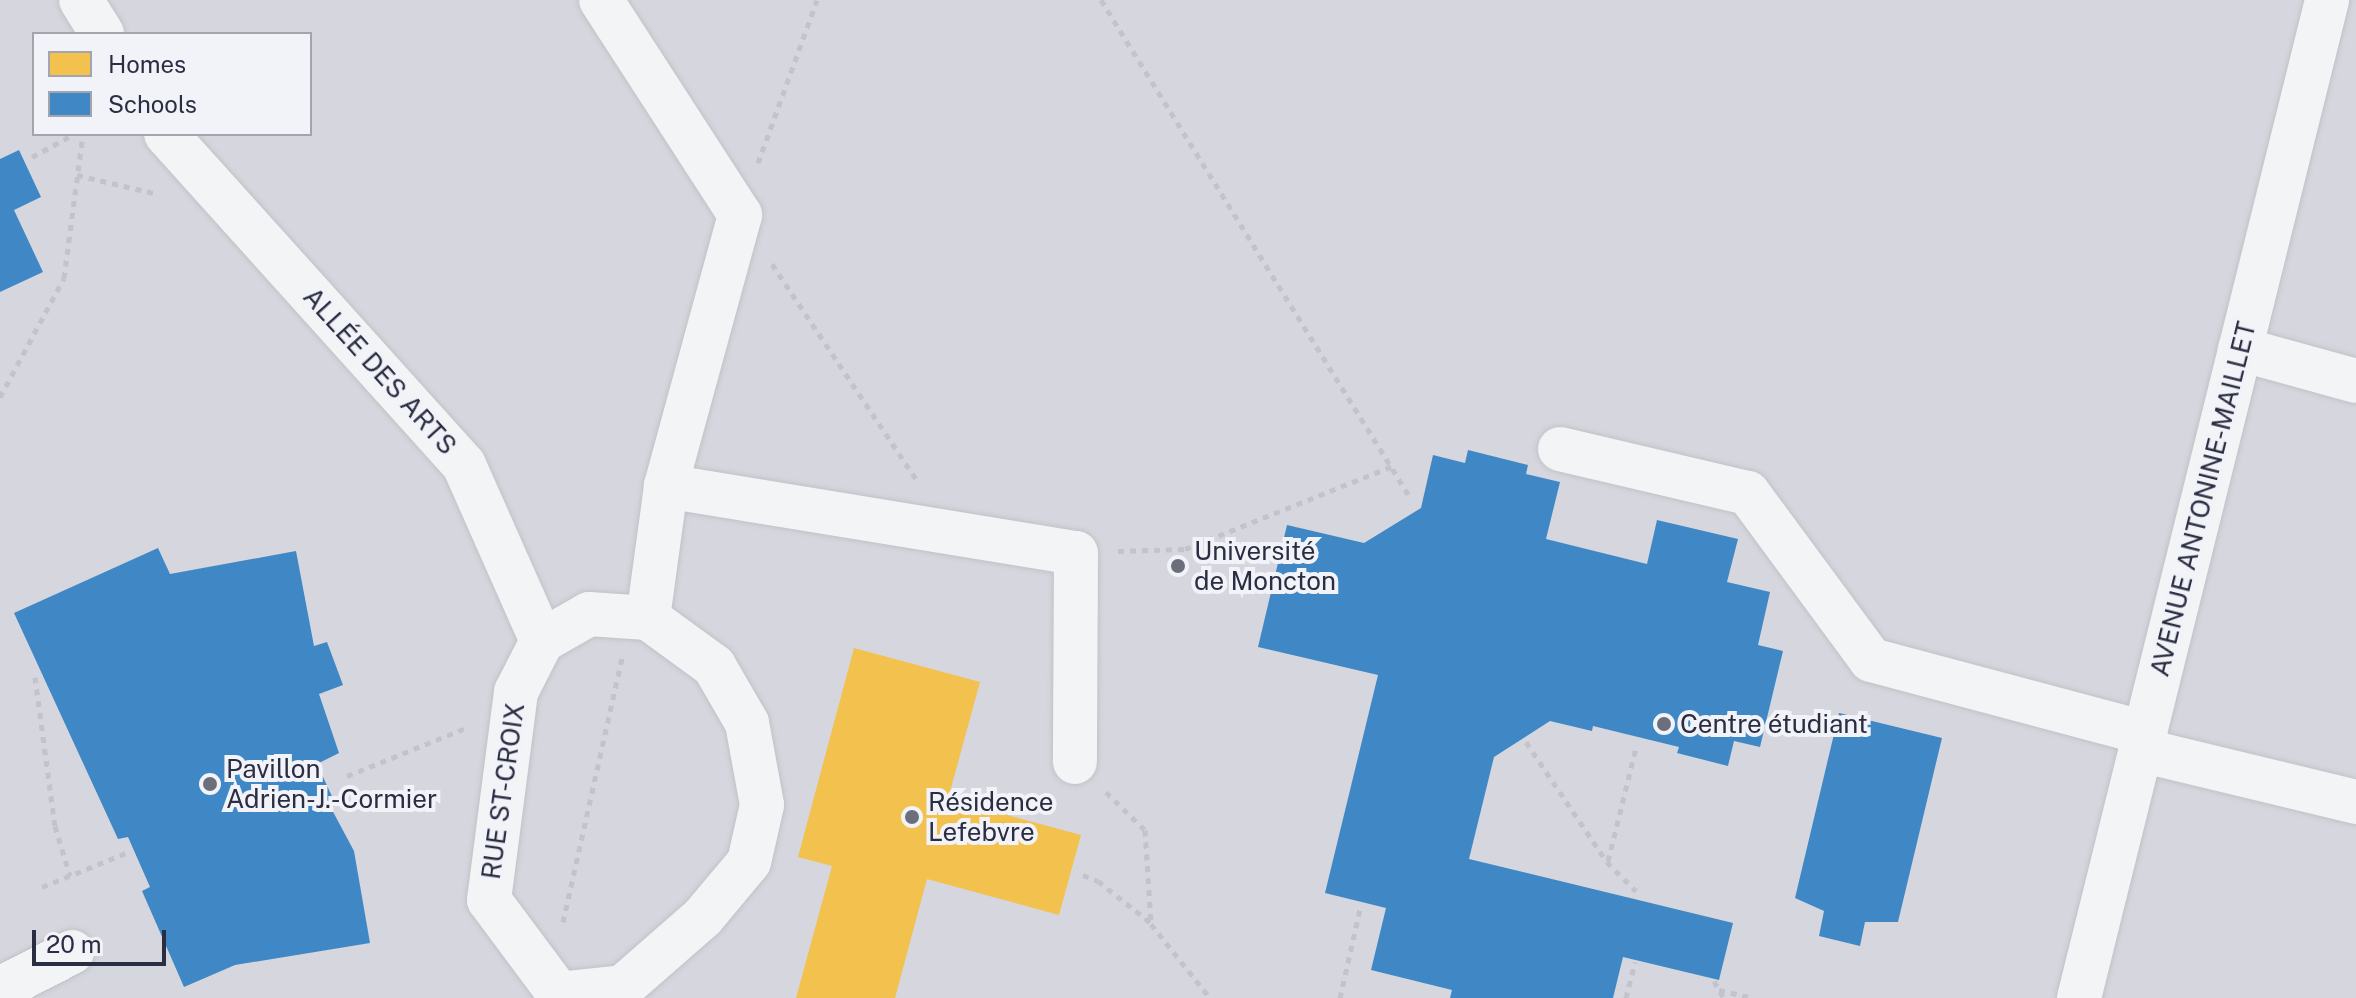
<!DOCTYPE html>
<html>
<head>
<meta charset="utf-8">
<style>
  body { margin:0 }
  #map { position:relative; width:2356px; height:998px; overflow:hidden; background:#e4e5e9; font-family:"Public Sans",sans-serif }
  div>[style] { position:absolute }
  .built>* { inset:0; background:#d5d6de }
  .homes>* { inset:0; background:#f2c14e }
  .schools>* { inset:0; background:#3f88c5 }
  .path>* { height:5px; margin-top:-2.5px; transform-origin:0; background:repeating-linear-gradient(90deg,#c3c3c9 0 6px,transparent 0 12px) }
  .roads { filter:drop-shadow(0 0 2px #c1c2c6) drop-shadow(0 0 2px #c1c2c6) }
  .minor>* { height:44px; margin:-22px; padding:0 22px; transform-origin:22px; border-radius:22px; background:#f3f4f6 }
  .dots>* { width:22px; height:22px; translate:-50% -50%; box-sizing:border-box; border:4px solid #f2f3f8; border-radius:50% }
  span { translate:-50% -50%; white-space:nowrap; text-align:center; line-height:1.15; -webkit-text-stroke:8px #f2f3f8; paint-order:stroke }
  .street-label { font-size:26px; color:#2b2e42 }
  .poi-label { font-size:26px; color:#2b2e42 }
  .left { translate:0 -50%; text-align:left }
  .legend { position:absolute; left:32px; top:32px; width:280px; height:104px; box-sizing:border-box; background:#f2f3f8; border:2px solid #a2a4af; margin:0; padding:10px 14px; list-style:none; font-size:24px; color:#2b2e42 }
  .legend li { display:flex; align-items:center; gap:16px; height:40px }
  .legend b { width:40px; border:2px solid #a2a4af }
  .scale { position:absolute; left:32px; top:930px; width:134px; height:36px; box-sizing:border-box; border:4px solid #2b2e42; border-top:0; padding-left:10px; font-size:24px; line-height:28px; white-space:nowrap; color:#2b2e42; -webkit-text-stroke:6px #f2f3f8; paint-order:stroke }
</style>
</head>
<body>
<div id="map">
  <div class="built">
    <i style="clip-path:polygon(evenodd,0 0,2356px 0,2356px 998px,0 998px,0 0,34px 34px,310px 34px,310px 134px,34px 134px,34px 34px)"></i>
  </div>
  <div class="homes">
    <i style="clip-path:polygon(854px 648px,980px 682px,948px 799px,1081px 835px,1059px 915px,927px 879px,895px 998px,796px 998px,832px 866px,798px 857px)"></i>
  </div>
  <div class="schools">
    <i style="clip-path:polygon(19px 150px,41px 197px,14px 210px,43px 272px,0 292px,0 159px)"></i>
    <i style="clip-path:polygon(1468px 450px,1528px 465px,1526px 474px,1560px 482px,1546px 539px,1647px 564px,1657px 520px,1738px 539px,1727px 582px,1770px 592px,1758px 645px,1783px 651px,1760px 747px,1734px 741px,1728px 766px,1677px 753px,1679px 747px,1593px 726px,1592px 731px,1550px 721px,1494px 757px,1469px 859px,1733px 923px,1719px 980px,1623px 957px,1613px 998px,1450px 998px,1452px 990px,1371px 970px,1386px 908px,1325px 893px,1378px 675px,1258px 647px,1287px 525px,1364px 543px,1421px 508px,1433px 455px,1465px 463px)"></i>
    <i style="clip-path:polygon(158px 548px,170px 574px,296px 551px,314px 646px,327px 642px,343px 685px,319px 694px,339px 753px,317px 764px,336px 805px,331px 808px,354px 851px,370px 943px,235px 965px,184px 987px,142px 891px,150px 887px,128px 837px,118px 839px,14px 613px)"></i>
    <i style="clip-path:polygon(1839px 713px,1942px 738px,1898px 922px,1865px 922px,1860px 946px,1819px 936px,1824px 911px,1795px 898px)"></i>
  </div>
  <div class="path">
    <i style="left:1101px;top:0;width:582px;rotate:58.14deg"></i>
    <i style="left:32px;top:157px;width:48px;rotate:-28.7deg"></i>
    <i style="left:758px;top:163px;width:173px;rotate:-70.1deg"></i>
    <i style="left:77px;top:175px;width:83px;rotate:13.2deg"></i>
    <i style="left:772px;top:264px;width:262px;rotate:56.2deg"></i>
    <i style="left:0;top:397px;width:135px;rotate:-61.7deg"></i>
    <i style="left:64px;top:278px;width:145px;rotate:-82.5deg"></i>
    <i style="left:1118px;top:551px;width:67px;rotate:-1.7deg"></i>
    <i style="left:1185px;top:549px;width:224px;rotate:-21.8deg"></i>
    <i style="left:35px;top:677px;width:150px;rotate:82.4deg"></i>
    <i style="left:55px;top:826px;width:52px;rotate:73.3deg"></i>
    <i style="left:1526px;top:742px;width:145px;rotate:56deg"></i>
    <i style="left:1607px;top:862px;width:41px;rotate:45deg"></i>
    <i style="left:347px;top:776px;width:128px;rotate:-22deg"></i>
    <i style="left:1106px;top:792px;width:54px;rotate:44.3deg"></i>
    <i style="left:1145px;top:830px;width:94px;rotate:86.3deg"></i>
    <i style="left:1151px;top:924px;width:95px;rotate:51.4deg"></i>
    <i style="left:1608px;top:861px;width:116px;rotate:-76.1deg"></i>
    <i style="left:1083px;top:875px;width:16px;rotate:22deg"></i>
    <i style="left:1098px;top:881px;width:68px;rotate:38.4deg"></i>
    <i style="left:42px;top:887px;width:91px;rotate:-22deg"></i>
    <i style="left:563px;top:922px;width:271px;rotate:-77.4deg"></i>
    <i style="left:1714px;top:981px;width:20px;rotate:60deg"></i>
    <i style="left:1719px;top:990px;width:36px;rotate:13deg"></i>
    <i style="left:1340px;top:998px;width:95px;rotate:-77.3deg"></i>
    <i style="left:1626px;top:998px;width:37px;rotate:-76deg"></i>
  </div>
  <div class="roads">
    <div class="minor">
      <i style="left:81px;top:0;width:40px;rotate:58deg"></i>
      <i style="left:601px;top:0;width:256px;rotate:57.1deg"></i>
      <i style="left:740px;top:215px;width:281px;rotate:105.3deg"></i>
      <i style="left:166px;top:134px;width:445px;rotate:48deg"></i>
      <i style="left:464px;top:465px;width:193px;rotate:66.1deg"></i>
      <i style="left:2240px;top:349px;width:120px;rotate:15.4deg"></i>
      <i style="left:1560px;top:449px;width:193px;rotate:13.2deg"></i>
      <i style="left:1748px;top:493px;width:207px;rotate:53.6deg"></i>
      <i style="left:1871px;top:660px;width:284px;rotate:14.9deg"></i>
      <i style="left:589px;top:614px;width:59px;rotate:3.9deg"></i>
      <i style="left:648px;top:618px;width:82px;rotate:36deg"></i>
      <i style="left:714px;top:666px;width:66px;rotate:59.9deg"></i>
      <i style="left:747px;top:723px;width:83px;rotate:79.6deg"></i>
      <i style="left:762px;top:805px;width:58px;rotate:102.8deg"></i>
      <i style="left:749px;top:862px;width:72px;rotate:129.9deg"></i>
      <i style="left:703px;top:917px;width:106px;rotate:138.8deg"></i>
      <i style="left:623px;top:987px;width:64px;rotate:173.8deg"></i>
      <i style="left:559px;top:994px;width:117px;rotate:-126.7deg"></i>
      <i style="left:489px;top:900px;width:210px;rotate:-82.6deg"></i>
      <i style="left:516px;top:692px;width:57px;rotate:-63deg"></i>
      <i style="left:542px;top:641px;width:54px;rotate:-29.9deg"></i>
      <i style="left:648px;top:618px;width:133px;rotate:-82.2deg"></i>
      <i style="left:666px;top:486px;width:415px;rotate:9.3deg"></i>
      <i style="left:1076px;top:553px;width:209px;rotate:90.3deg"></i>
      <i style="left:2141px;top:750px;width:221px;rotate:13.6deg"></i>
      <i style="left:0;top:989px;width:81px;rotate:-27.2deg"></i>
      <i style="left:2079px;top:998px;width:1028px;rotate:-76.04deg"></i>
    </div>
  </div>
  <div class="dots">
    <i style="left:1178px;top:566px;background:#6c6e7c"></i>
    <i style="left:1664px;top:724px;background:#6c6e7c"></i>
    <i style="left:210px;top:784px;background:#6c6e7c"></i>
    <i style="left:912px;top:817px;background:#6c6e7c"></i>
  </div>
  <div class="street-label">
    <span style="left:380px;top:371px;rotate:48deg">ALLÉE DES ARTS</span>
    <span style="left:2203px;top:499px;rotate:-76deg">AVENUE ANTONINE-MAILLET</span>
    <span style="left:503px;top:791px;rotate:-82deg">RUE ST-CROIX</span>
  </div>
  <div class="poi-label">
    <span class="left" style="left:1194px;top:566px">Université<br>de Moncton</span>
    <span class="left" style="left:1680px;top:724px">Centre étudiant</span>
    <span class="left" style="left:226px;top:784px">Pavillon<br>Adrien-J.-Cormier</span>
    <span class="left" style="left:928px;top:817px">Résidence<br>Lefebvre</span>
  </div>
  <ul class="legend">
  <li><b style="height:22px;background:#f2c14e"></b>Homes</li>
  <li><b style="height:22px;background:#3f88c5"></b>Schools</li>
  </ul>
  <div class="scale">20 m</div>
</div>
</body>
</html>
